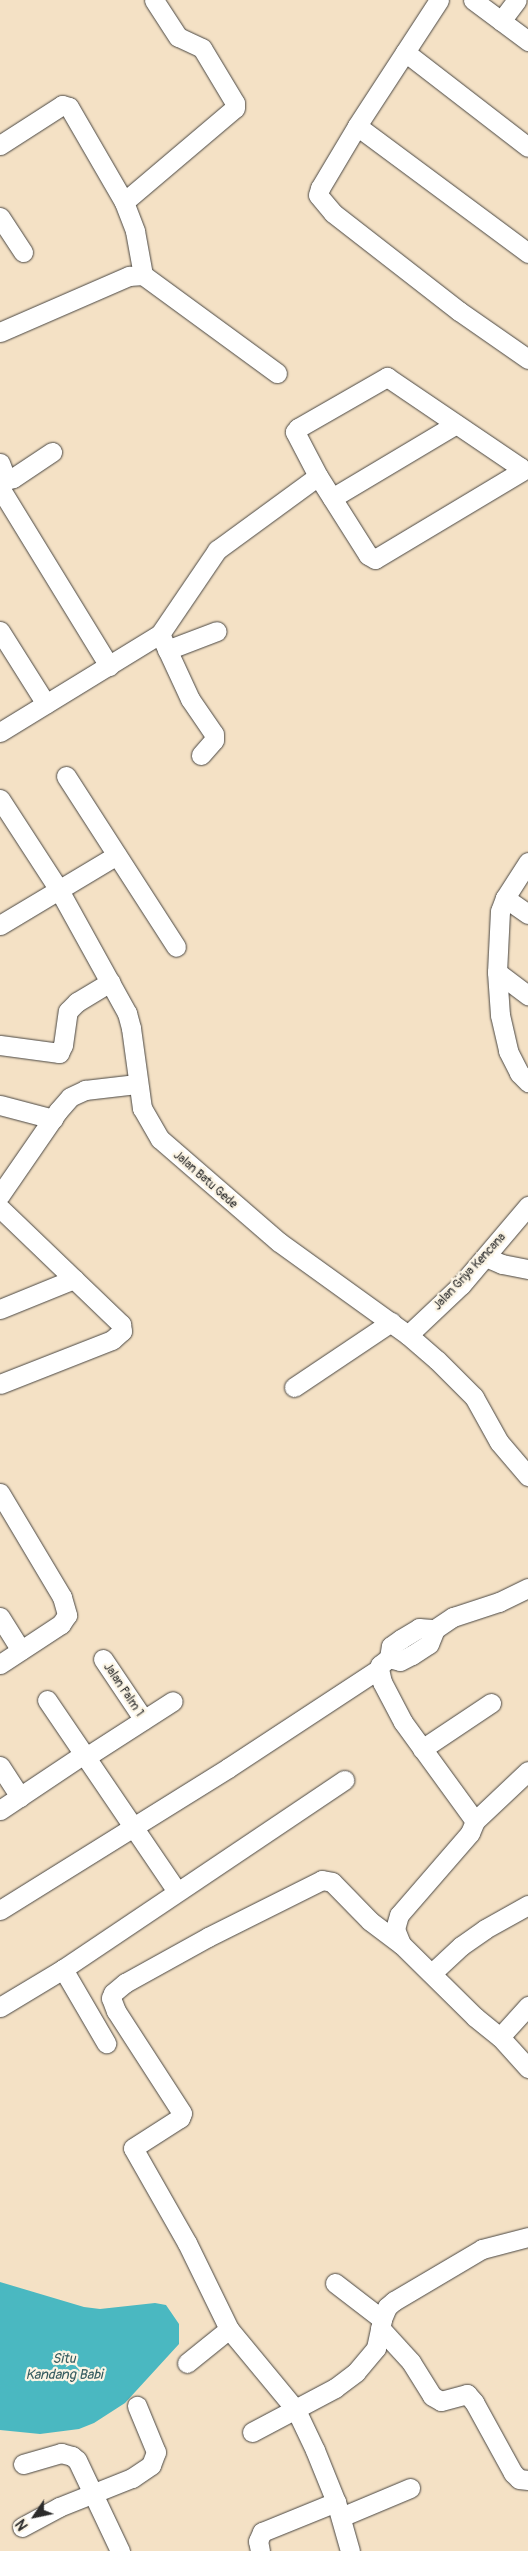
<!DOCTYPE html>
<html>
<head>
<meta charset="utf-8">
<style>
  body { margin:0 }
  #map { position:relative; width:528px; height:2551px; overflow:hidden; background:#f4e1c5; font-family:Pangolin,sans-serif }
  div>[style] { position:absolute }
  .water>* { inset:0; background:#4ab8c1 }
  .roads { filter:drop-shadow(0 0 1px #494642) drop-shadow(0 0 1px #494642) }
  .minor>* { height:19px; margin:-9.5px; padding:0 9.5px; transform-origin:9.5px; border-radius:9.5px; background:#fff }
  span { translate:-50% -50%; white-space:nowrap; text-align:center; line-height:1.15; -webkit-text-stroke:4.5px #fcf5e5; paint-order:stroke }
  .street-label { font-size:12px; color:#2b2b2b }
  .water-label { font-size:14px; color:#365c60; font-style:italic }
  .north { position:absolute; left:10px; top:2491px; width:50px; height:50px; -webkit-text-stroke:4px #fcf5e5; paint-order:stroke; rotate:236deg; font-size:14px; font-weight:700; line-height:20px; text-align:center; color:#2b2b2b }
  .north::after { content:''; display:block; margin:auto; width:18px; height:22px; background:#2b2b2b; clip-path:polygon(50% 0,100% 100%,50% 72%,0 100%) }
</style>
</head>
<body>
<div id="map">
  <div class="water">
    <i style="clip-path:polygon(0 2282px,84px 2307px,100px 2309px,155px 2303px,166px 2305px,179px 2324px,179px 2344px,125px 2403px,94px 2423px,79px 2429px,40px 2434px,0 2430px)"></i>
  </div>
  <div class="roads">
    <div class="minor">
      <i style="left:439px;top:0;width:150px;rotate:123.1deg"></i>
      <i style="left:357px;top:126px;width:72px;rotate:120.8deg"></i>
      <i style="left:320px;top:188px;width:7px;rotate:106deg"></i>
      <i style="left:318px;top:195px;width:23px;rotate:50deg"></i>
      <i style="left:333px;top:213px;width:160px;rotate:37.9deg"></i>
      <i style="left:459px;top:311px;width:84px;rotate:34.8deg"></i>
      <i style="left:473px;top:0;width:69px;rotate:36.7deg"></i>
      <i style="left:501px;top:21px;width:26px;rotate:-53deg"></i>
      <i style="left:405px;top:52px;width:155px;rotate:37.7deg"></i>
      <i style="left:357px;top:126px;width:213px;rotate:36.6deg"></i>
      <i style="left:0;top:145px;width:74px;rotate:-32.8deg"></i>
      <i style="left:62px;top:105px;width:7px;rotate:16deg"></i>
      <i style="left:69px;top:107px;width:110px;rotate:59.9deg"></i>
      <i style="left:124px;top:202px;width:31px;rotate:69deg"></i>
      <i style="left:135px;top:231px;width:45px;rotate:79.7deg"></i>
      <i style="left:124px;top:202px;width:145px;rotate:-40.3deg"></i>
      <i style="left:235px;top:108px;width:5px;rotate:-90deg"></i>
      <i style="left:235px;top:103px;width:64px;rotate:-121deg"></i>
      <i style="left:202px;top:48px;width:26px;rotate:-155deg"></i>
      <i style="left:178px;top:37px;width:44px;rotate:-123deg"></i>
      <i style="left:0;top:217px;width:42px;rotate:56.7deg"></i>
      <i style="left:0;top:332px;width:141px;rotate:-23.5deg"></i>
      <i style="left:129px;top:276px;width:14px;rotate:-4deg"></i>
      <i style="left:143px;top:275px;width:166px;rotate:36.2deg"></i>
      <i style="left:387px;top:377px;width:161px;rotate:34.1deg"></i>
      <i style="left:520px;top:467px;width:4px;rotate:63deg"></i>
      <i style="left:522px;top:471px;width:171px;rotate:149.1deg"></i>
      <i style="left:375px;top:559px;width:8px;rotate:-150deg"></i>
      <i style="left:368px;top:555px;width:93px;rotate:-122.3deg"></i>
      <i style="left:318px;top:476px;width:50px;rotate:-117.6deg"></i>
      <i style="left:295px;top:432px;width:5px;rotate:-53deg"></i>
      <i style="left:298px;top:428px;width:103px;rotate:-29.8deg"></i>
      <i style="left:0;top:463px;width:14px;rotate:69deg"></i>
      <i style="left:5px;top:476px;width:10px;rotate:119deg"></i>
      <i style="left:3px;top:481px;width:10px;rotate:-17deg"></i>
      <i style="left:13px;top:478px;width:47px;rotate:-33.7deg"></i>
      <i style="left:0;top:488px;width:209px;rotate:58.5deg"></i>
      <i style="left:332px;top:498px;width:144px;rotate:-30.8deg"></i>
      <i style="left:0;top:631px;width:86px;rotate:57.8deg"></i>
      <i style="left:160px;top:634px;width:72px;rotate:65.2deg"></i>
      <i style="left:190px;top:699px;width:42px;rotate:55.6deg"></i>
      <i style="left:214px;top:734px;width:6px;rotate:90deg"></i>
      <i style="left:214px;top:740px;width:20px;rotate:131deg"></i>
      <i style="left:167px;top:650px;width:53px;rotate:-20.8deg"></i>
      <i style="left:0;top:732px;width:188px;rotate:-31.5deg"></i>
      <i style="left:160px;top:634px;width:102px;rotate:-55.8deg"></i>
      <i style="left:217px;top:550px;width:125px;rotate:-36.2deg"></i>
      <i style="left:66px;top:776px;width:203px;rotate:57.2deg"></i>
      <i style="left:0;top:799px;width:108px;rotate:57deg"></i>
      <i style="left:59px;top:890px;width:141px;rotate:61.1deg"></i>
      <i style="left:127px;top:1013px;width:16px;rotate:75deg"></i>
      <i style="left:131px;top:1028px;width:81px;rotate:82.2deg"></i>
      <i style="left:142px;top:1108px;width:36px;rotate:60deg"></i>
      <i style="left:160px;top:1139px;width:157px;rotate:40.9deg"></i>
      <i style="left:279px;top:1242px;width:159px;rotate:35.8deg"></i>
      <i style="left:408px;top:1335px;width:38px;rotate:41deg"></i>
      <i style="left:437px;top:1360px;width:52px;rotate:45deg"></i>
      <i style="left:474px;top:1397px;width:51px;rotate:60.9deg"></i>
      <i style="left:499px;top:1442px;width:45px;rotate:49.5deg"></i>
      <i style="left:528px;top:862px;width:43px;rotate:122.6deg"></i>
      <i style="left:505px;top:898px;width:14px;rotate:111deg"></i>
      <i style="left:500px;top:911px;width:61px;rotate:92.8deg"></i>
      <i style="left:497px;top:972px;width:43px;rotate:86deg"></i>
      <i style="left:500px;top:1015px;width:37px;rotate:77deg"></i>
      <i style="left:508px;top:1051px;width:25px;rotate:63deg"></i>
      <i style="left:519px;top:1073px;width:13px;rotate:45deg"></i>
      <i style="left:505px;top:898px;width:28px;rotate:35deg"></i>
      <i style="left:0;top:925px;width:136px;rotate:-30.9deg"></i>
      <i style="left:497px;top:972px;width:39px;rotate:37deg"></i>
      <i style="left:0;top:1045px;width:60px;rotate:7.7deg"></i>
      <i style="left:59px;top:1053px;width:9px;rotate:-63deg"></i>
      <i style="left:63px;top:1045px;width:34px;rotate:-82deg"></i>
      <i style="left:68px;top:1011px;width:13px;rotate:-45deg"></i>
      <i style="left:77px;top:1002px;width:39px;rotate:-31deg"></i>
      <i style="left:0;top:1105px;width:55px;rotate:14.8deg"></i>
      <i style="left:0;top:1195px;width:102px;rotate:-55.4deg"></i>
      <i style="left:58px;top:1111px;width:18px;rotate:-49deg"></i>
      <i style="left:70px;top:1097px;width:17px;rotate:-25deg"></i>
      <i style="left:85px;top:1090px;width:52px;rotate:-6.6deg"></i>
      <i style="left:0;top:1208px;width:168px;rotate:43.8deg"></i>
      <i style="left:121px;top:1324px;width:7px;rotate:82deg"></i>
      <i style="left:122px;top:1331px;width:13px;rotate:138deg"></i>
      <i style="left:112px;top:1340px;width:120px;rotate:158.6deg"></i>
      <i style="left:486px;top:1257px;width:17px;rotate:24deg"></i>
      <i style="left:502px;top:1264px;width:26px;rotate:11deg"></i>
      <i style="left:0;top:1309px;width:80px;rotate:-22.1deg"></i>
      <i style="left:408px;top:1335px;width:73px;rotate:-43.3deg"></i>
      <i style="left:461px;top:1285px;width:104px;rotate:-49.7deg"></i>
      <i style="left:294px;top:1387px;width:117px;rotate:-33.8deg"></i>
      <i style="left:0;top:1493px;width:121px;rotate:59.2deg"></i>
      <i style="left:62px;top:1597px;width:19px;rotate:74deg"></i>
      <i style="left:67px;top:1615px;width:11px;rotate:124deg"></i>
      <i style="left:61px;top:1624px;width:73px;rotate:146.7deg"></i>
      <i style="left:0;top:1617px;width:39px;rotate:58deg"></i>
      <i style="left:389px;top:1658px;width:11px;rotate:15deg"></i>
      <i style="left:400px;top:1661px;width:13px;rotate:-27deg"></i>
      <i style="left:412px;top:1655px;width:20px;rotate:-33deg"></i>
      <i style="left:429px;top:1644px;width:16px;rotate:-68deg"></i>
      <i style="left:435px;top:1629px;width:22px;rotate:-34deg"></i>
      <i style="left:453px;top:1617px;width:48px;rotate:-18.1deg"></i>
      <i style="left:499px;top:1602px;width:32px;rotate:-26deg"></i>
      <i style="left:103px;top:1659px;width:73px;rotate:56.1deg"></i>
      <i style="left:379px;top:1669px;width:13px;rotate:77deg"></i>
      <i style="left:382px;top:1682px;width:45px;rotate:62.3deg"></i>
      <i style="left:403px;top:1722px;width:122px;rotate:54deg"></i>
      <i style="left:47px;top:1700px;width:231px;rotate:55.8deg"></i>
      <i style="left:422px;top:1749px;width:83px;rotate:-33.7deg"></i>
      <i style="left:86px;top:1757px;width:103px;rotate:-32.8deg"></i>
      <i style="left:0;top:1766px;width:37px;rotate:57deg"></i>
      <i style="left:528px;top:1771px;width:73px;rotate:136.7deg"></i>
      <i style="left:475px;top:1821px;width:13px;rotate:113deg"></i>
      <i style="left:470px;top:1833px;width:108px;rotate:130.9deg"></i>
      <i style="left:399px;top:1915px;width:15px;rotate:106deg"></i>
      <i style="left:395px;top:1929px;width:16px;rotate:68deg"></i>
      <i style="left:401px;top:1944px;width:104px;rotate:44.6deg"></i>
      <i style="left:475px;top:2017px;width:32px;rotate:39deg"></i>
      <i style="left:500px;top:2037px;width:42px;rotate:47.9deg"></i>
      <i style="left:0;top:1810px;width:101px;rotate:-33.7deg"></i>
      <i style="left:0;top:1910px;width:269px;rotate:-31.9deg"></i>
      <i style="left:228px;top:1768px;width:181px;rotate:-33.3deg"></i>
      <i style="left:379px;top:1669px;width:4px;rotate:-76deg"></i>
      <i style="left:380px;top:1665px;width:11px;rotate:-38deg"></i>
      <i style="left:389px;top:1658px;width:12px;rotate:-81deg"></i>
      <i style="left:391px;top:1646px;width:12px;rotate:-35deg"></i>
      <i style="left:401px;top:1639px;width:21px;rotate:-31deg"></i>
      <i style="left:419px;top:1628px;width:16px;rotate:4deg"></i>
      <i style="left:63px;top:1969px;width:86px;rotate:59.8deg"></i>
      <i style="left:432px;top:1973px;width:40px;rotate:-43deg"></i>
      <i style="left:461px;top:1946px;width:29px;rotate:-35deg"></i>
      <i style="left:485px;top:1929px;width:49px;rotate:-29.2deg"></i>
      <i style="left:0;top:2007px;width:74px;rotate:-31.1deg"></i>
      <i style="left:63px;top:1969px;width:339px;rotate:-33.9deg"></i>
      <i style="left:500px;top:2037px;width:42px;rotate:-47.9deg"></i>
      <i style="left:335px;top:2283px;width:59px;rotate:37.5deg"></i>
      <i style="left:380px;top:2328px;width:46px;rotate:47.6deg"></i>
      <i style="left:411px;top:2362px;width:40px;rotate:58deg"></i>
      <i style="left:432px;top:2396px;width:10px;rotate:29deg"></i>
      <i style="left:441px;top:2401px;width:27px;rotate:-15deg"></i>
      <i style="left:467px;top:2394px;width:11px;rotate:49deg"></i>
      <i style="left:474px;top:2402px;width:81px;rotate:61.2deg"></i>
      <i style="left:513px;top:2473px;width:8px;rotate:45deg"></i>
      <i style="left:519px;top:2479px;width:9px;rotate:6deg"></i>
      <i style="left:187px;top:2363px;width:54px;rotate:-39deg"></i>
      <i style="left:252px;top:2432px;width:94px;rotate:-27.9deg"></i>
      <i style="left:335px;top:2388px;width:26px;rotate:-37deg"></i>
      <i style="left:356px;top:2372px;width:31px;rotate:-50deg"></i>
      <i style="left:376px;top:2348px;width:30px;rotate:-78deg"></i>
      <i style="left:382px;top:2319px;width:13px;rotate:-67deg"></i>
      <i style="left:387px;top:2307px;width:9px;rotate:-41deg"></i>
      <i style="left:394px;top:2301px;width:102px;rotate:-30.6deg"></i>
      <i style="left:482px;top:2249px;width:48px;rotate:-14.6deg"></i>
      <i style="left:23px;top:2464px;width:40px;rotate:-16deg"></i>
      <i style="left:61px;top:2453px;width:11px;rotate:15deg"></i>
      <i style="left:72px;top:2456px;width:6px;rotate:39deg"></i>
      <i style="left:77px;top:2460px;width:101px;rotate:64.7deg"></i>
      <i style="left:341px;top:2517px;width:75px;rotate:-22.8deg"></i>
      <i style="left:22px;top:2527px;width:42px;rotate:-28.4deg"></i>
      <i style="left:59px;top:2507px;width:79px;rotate:-21.7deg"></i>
      <i style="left:132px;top:2478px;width:23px;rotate:-34deg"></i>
      <i style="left:151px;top:2465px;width:14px;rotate:-69deg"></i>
      <i style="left:156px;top:2452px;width:50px;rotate:-112.4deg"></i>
      <i style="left:260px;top:2551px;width:10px;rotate:-101deg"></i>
      <i style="left:258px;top:2541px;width:10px;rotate:-66deg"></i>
      <i style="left:262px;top:2532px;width:80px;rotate:-22.1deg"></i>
      <i style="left:350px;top:2551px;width:51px;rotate:-105.9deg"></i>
      <i style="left:336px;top:2502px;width:56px;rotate:-112deg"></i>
      <i style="left:315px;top:2450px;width:44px;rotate:-115.4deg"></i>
      <i style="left:296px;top:2410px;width:105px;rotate:-129.6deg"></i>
      <i style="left:229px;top:2329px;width:96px;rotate:-116deg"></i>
      <i style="left:187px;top:2243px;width:109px;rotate:-119.6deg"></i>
      <i style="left:133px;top:2148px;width:56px;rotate:-32.6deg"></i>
      <i style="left:180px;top:2118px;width:5px;rotate:-68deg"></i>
      <i style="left:182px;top:2113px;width:121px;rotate:-122.9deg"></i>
      <i style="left:116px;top:2011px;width:14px;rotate:-111deg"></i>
      <i style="left:111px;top:1998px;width:5px;rotate:-68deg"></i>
      <i style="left:113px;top:1993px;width:16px;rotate:-40deg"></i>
      <i style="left:125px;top:1983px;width:95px;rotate:-29deg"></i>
      <i style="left:208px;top:1937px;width:127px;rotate:-26.6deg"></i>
      <i style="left:322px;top:1880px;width:10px;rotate:11deg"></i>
      <i style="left:332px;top:1882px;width:54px;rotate:45.7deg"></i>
      <i style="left:370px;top:1921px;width:39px;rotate:37deg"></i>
    </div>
  </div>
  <div class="street-label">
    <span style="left:205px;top:1180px;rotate:41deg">Jalan Batu Gede</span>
    <span style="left:470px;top:1272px;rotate:-47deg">Jalan Griya Kencana</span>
    <span style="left:123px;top:1690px;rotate:56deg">Jalan Palm 1</span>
  </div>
  <div class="water-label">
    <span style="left:64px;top:2367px">Situ<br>Kandang Babi</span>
  </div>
  <div class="north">N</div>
</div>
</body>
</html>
